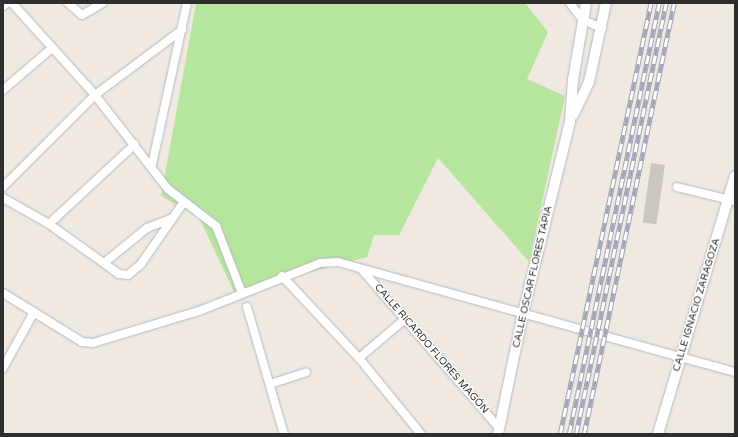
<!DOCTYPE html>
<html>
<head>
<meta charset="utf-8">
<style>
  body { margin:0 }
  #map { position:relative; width:738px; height:437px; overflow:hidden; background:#efe9e1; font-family:"Varela Round",sans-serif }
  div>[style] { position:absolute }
  .green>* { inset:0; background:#b6e59e }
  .building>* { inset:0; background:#cbc7bf; transform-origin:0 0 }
  .roads { filter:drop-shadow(0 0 1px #b4b7c1) drop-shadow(0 0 1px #b4b7c1) }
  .minor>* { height:8px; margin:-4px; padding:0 4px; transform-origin:4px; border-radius:4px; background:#fff }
  .tertiary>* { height:10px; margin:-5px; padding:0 5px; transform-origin:5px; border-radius:5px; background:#fff }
  .rail>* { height:4.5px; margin-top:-2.25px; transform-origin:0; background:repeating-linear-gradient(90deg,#fff 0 9px,#a3a6b8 0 18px); box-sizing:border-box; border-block:1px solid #a3a6b8 }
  span { translate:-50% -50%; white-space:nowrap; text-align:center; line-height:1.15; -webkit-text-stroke:3px #fff; paint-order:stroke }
  .street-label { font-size:10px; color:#2e2e2e }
  .frame { position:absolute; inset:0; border:4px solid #2e2e2e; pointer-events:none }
</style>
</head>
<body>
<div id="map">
  <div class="green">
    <i style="clip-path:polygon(196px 3px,525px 3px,548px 32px,527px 79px,565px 96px,529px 262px,438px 158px,399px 235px,374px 235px,367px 257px,234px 292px,199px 217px,161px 196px)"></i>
  </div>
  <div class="building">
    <i style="left:651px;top:163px;width:14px;height:60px;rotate:8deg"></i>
  </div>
  <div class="roads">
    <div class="minor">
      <i style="left:12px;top:3px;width:124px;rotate:47.9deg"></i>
      <i style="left:95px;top:95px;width:119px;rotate:52.2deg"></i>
      <i style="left:168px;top:189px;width:61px;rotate:37.6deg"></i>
      <i style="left:216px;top:226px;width:72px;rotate:68.8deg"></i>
      <i style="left:68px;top:3px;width:18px;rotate:41deg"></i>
      <i style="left:82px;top:15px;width:24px;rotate:-30deg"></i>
      <i style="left:570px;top:3px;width:21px;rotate:53deg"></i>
      <i style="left:583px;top:20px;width:21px;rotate:23deg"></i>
      <i style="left:3px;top:6px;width:5px;rotate:-37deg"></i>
      <i style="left:3px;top:90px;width:65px;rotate:-40.6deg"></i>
      <i style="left:152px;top:165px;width:166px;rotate:-77.8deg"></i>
      <i style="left:3px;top:187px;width:130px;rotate:-45deg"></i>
      <i style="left:95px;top:95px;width:109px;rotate:-36.8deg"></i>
      <i style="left:677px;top:187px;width:60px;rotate:13.6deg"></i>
      <i style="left:3px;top:198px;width:53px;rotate:29.5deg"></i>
      <i style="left:49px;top:224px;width:86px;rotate:35.5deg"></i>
      <i style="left:119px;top:274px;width:9px;rotate:6deg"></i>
      <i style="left:128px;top:275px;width:17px;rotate:-40deg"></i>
      <i style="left:141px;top:264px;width:75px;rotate:-55.3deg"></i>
      <i style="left:49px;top:224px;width:117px;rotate:-42.9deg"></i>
      <i style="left:104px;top:263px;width:55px;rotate:-39.1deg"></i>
      <i style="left:147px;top:228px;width:25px;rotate:-21deg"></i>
      <i style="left:363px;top:271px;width:208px;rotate:49.1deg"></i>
      <i style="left:282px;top:276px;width:112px;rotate:46.8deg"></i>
      <i style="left:359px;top:358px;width:98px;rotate:50.8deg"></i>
      <i style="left:3px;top:293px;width:93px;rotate:31.8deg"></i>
      <i style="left:82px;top:342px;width:11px;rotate:5deg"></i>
      <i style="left:93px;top:343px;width:111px;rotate:-16.8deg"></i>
      <i style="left:199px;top:311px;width:130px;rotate:-21.6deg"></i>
      <i style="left:320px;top:263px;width:18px;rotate:-3deg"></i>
      <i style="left:338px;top:262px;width:412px;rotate:15.5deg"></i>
      <i style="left:247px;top:307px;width:132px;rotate:73.8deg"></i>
      <i style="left:359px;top:358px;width:60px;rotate:-40.3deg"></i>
      <i style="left:3px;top:368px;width:64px;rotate:-61deg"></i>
      <i style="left:270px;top:384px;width:38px;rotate:-18deg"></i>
    </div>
    <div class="tertiary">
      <i style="left:573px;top:115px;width:37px;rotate:-64deg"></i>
      <i style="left:589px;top:82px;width:81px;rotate:-77.9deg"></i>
      <i style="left:498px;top:434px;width:124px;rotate:-78.3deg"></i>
      <i style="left:523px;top:313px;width:198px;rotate:-76.2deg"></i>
      <i style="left:570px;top:121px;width:41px;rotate:-85.8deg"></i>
      <i style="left:573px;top:80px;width:78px;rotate:-80.4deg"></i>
      <i style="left:658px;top:434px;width:269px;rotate:-73.4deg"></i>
    </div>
  </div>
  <div class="rail">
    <i style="left:560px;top:434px;width:441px;rotate:-78.1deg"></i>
    <i style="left:569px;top:434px;width:440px;rotate:-78.2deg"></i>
    <i style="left:576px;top:434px;width:440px;rotate:-78.2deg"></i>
    <i style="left:584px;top:434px;width:440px;rotate:-78.2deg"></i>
  </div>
  <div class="street-label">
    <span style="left:533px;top:277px;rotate:-77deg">CALLE OSCAR FLORES TAPIA</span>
    <span style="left:697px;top:305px;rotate:-73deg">CALLE IGNACIO ZARAGOZA</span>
    <span style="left:431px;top:349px;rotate:49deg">CALLE RICARDO FLORES MAGÓN</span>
  </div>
  <div class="frame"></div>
</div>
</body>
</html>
